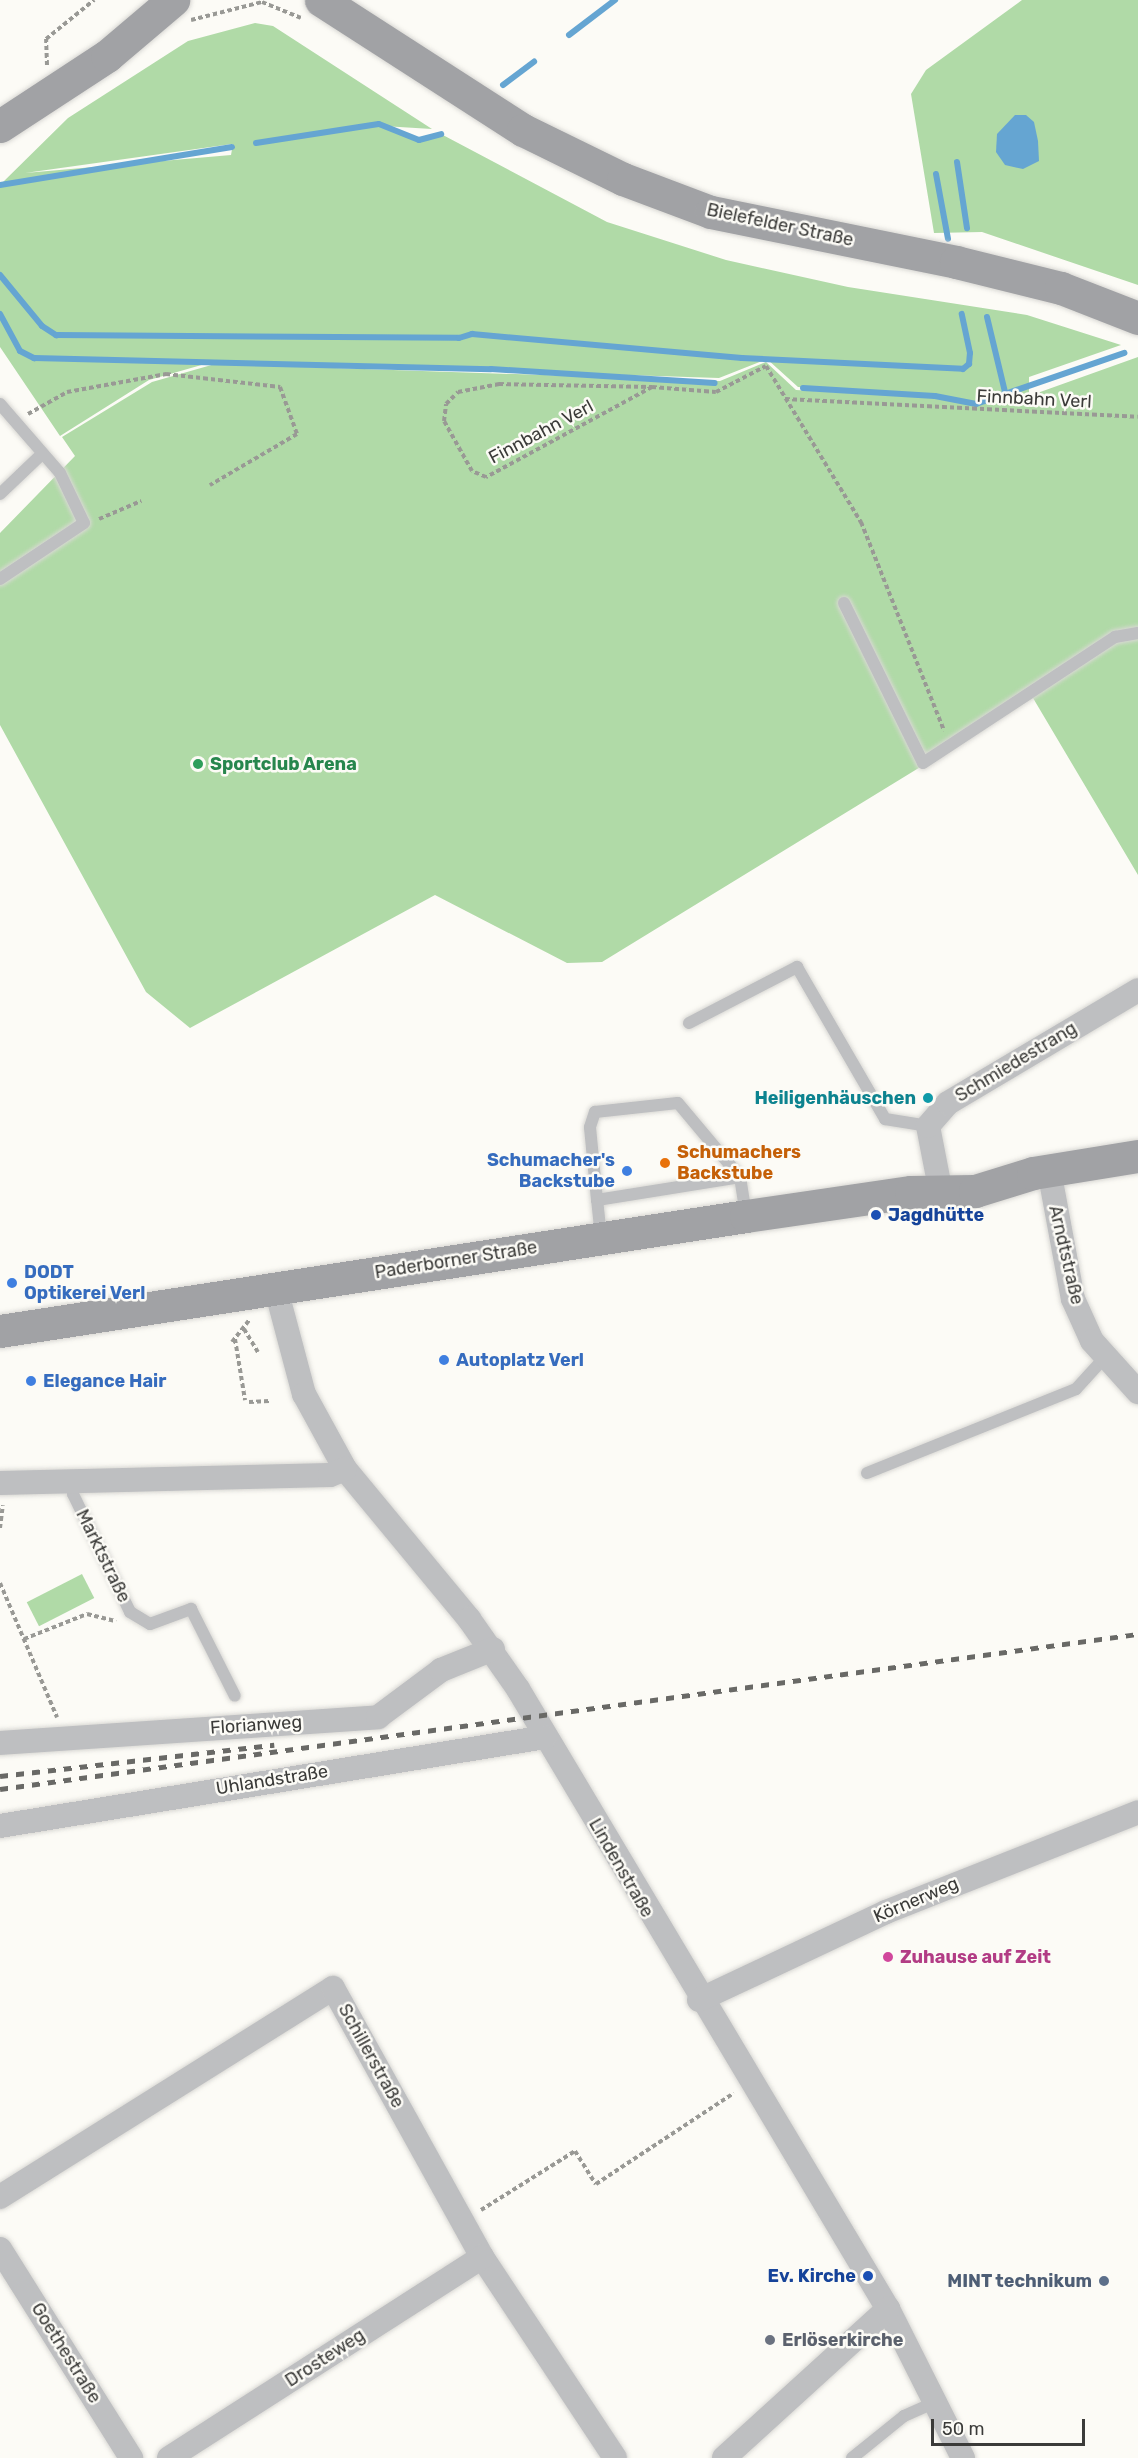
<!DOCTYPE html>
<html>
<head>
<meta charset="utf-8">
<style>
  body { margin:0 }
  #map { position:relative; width:1138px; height:2458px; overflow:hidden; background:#fcfbf6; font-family:Rubik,sans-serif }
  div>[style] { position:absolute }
  .green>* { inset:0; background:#b0daa7; transform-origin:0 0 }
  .water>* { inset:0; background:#65a5d2 }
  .stream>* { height:6px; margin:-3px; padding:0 3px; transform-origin:3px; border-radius:3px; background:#65a5d2 }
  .path>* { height:4px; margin-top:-2px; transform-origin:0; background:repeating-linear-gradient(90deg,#999995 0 4.5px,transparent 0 7.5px) }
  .roads { filter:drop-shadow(0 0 2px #d9d8d4) drop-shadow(0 0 2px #d9d8d4) }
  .lane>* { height:12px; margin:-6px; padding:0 6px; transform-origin:6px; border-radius:6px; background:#bebfc1 }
  .street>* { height:24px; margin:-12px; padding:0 12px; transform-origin:12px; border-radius:12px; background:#bebfc1 }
  .secondary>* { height:33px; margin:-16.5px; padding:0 16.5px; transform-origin:16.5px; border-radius:16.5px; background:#a1a2a5 }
  .rail>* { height:4.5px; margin-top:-2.25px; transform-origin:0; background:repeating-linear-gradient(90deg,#696966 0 8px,transparent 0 16px) }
  .dots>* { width:16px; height:16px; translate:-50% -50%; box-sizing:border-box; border:3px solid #fcfbf6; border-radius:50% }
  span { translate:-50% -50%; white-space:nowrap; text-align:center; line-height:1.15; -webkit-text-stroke:5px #fcfbf6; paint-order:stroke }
  .street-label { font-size:18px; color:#3b3b39 }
  .leisure-label { font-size:18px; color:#27864d; font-weight:700 }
  .left { translate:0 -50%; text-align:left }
  .culture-label { font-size:18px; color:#0d838f; font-weight:700 }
  .right { translate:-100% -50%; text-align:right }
  .food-label { font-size:18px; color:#c56008; font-weight:700 }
  .shop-label { font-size:18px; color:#366cbe; font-weight:700 }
  .transit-label { font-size:18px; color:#164399; font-weight:700 }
  .hotel-label { font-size:18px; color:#b23c85; font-weight:700 }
  .service-label { font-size:18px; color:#4e5e75; font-weight:700 }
  .worship-label { font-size:18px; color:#5b616d; font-weight:700 }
  .scale { position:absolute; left:931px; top:2419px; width:154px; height:27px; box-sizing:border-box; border:3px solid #3b3b39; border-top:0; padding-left:8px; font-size:18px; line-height:21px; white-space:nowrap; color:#3b3b39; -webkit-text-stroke:4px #fcfbf6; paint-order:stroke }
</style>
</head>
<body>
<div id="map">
  <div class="green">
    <i style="clip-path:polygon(1022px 0,1138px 0,1138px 285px,982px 232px,934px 233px,911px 94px,926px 70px)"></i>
    <i style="clip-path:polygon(evenodd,255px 23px,273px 26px,432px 129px,383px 126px,419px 140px,441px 134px,607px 222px,726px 260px,848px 287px,1027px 315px,1121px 345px,1029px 377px,1029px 396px,1138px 357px,1138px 875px,1033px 698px,602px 962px,567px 963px,435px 895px,190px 1028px,146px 992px,0 725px,0 533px,75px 456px,62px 437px,152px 382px,215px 364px,720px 381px,766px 362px,796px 390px,968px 400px,798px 387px,767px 359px,719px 378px,212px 362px,149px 380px,60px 436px,0 347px,0 185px,68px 118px,188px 41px,255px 23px,233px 144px,231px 155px,25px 173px,232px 144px,233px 144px)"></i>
    <i style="left:82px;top:1574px;width:27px;height:62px;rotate:63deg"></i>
  </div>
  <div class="water">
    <i style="clip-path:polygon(1015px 115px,1026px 115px,1034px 122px,1038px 141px,1039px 161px,1023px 169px,1005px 165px,996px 152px,997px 134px)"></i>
  </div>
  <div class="stream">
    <i style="left:569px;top:35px;width:58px;rotate:-37.3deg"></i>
    <i style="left:503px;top:85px;width:39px;rotate:-37deg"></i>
    <i style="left:256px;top:143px;width:124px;rotate:-8.8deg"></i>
    <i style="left:379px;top:124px;width:43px;rotate:21.8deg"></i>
    <i style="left:419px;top:140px;width:23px;rotate:-15deg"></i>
    <i style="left:957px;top:162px;width:67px;rotate:81.4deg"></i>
    <i style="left:936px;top:174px;width:66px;rotate:79.5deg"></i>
    <i style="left:0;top:185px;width:235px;rotate:-9.3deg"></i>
    <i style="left:0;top:275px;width:66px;rotate:50.5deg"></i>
    <i style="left:42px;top:326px;width:17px;rotate:33deg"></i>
    <i style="left:56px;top:335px;width:403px;rotate:0.4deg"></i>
    <i style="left:459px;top:338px;width:14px;rotate:-17deg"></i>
    <i style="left:472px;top:334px;width:271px;rotate:5.1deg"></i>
    <i style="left:742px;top:358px;width:221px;rotate:2.8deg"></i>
    <i style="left:963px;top:369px;width:8px;rotate:-40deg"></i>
    <i style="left:969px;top:364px;width:11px;rotate:-85deg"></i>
    <i style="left:970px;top:353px;width:40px;rotate:-102deg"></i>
    <i style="left:0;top:314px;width:42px;rotate:61.6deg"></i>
    <i style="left:20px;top:351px;width:16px;rotate:27deg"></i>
    <i style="left:34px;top:358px;width:457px;rotate:1.4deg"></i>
    <i style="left:491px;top:369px;width:224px;rotate:3.6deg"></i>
    <i style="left:987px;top:317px;width:77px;rotate:76.5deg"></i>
    <i style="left:803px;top:388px;width:132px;rotate:3.5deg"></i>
    <i style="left:935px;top:396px;width:42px;rotate:11deg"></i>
    <i style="left:976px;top:404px;width:157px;rotate:-19deg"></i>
  </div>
  <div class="path">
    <i style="left:191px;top:20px;width:73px;rotate:-14.2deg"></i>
    <i style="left:262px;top:2px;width:42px;rotate:22.3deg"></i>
    <i style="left:47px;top:65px;width:26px;rotate:-92deg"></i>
    <i style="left:46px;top:39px;width:62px;rotate:-39.1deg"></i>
    <i style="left:652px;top:387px;width:189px;rotate:151.5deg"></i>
    <i style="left:486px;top:477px;width:15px;rotate:-157deg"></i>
    <i style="left:472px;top:471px;width:57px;rotate:-119.2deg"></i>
    <i style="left:444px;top:421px;width:17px;rotate:-83deg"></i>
    <i style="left:446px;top:404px;width:17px;rotate:-45deg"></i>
    <i style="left:458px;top:392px;width:42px;rotate:-11deg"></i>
    <i style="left:499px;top:384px;width:153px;rotate:1.1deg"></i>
    <i style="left:652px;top:387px;width:64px;rotate:4.5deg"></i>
    <i style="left:716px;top:392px;width:56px;rotate:-27.5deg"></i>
    <i style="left:766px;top:366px;width:183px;rotate:58.7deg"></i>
    <i style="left:861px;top:522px;width:225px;rotate:68.3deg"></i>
    <i style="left:785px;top:399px;width:353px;rotate:2.9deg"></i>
    <i style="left:28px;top:414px;width:45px;rotate:-29.4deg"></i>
    <i style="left:67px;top:392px;width:101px;rotate:-10.3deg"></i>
    <i style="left:166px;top:374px;width:115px;rotate:6.5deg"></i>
    <i style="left:280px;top:387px;width:50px;rotate:70.1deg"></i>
    <i style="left:297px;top:434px;width:101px;rotate:149.6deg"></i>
    <i style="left:99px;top:519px;width:46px;rotate:-23.2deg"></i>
    <i style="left:244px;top:1329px;width:27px;rotate:59deg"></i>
    <i style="left:235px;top:1339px;width:62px;rotate:80.7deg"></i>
    <i style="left:232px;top:1342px;width:29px;rotate:-52deg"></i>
    <i style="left:249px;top:1402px;width:20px;rotate:-3deg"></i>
    <i style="left:0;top:1528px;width:23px;rotate:-83deg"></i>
    <i style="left:0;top:1583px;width:146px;rotate:67deg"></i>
    <i style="left:24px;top:1639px;width:68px;rotate:-21.6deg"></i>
    <i style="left:87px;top:1614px;width:30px;rotate:14deg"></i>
    <i style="left:481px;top:2210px;width:111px;rotate:-32.1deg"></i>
    <i style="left:575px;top:2151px;width:39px;rotate:58deg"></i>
    <i style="left:596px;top:2184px;width:165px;rotate:-33.4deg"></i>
  </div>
  <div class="roads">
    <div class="lane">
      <i style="left:0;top:404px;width:91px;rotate:49deg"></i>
      <i style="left:60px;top:473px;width:55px;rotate:64.4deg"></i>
      <i style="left:84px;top:523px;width:101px;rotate:146.3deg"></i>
      <i style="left:0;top:494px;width:57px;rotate:-43.6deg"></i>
      <i style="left:844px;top:603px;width:178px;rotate:63.7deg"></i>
      <i style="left:923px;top:763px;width:230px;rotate:-33.3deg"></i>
      <i style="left:1115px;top:637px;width:23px;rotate:-10deg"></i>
      <i style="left:689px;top:1023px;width:122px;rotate:-27.4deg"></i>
      <i style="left:797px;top:967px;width:176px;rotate:59.9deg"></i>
      <i style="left:885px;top:1119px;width:44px;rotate:9.2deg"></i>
      <i style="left:597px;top:1200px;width:73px;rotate:-95.5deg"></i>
      <i style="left:590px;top:1127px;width:16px;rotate:-72deg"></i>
      <i style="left:595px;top:1112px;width:83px;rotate:-6.2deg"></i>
      <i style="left:678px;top:1103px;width:97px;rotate:50deg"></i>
      <i style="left:601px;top:1237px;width:37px;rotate:-96deg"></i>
      <i style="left:597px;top:1200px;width:145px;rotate:-9.1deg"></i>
      <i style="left:740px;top:1177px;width:37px;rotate:81deg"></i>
      <i style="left:867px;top:1473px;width:225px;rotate:-21.9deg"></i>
      <i style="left:1076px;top:1389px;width:45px;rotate:-47.7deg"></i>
      <i style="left:72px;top:1479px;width:15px;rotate:86deg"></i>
      <i style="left:73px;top:1494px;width:131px;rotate:64.2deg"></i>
      <i style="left:130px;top:1612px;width:23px;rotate:31deg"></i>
      <i style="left:150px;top:1624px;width:44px;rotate:-20.1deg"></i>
      <i style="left:191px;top:1609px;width:97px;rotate:63.2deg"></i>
      <i style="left:852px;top:2458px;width:67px;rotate:-38.9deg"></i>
      <i style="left:904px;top:2416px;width:34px;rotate:-24deg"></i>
    </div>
    <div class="street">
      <i style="left:1049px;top:1170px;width:131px;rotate:79.5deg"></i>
      <i style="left:1073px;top:1299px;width:46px;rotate:65.7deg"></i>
      <i style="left:1092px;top:1341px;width:69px;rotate:48deg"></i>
      <i style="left:941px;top:1193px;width:68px;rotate:-101deg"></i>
      <i style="left:928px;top:1126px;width:30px;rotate:-49deg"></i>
      <i style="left:948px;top:1103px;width:221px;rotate:-30.7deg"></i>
      <i style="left:276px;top:1289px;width:109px;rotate:75.1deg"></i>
      <i style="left:304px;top:1394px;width:85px;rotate:61.3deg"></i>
      <i style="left:345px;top:1469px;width:195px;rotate:50.4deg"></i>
      <i style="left:469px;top:1619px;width:85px;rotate:55deg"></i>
      <i style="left:518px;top:1689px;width:722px;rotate:59.17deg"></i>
      <i style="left:888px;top:2309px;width:167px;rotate:63.3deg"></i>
      <i style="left:0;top:1483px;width:330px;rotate:-1.4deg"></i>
      <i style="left:330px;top:1475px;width:16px;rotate:-22deg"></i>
      <i style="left:0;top:1743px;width:379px;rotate:-3.9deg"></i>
      <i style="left:378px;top:1717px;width:79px;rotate:-36.7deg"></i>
      <i style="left:441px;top:1670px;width:56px;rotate:-22deg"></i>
      <i style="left:0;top:1826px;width:552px;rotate:-9.27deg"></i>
      <i style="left:699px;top:2000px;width:207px;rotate:-25.2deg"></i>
      <i style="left:886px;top:1912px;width:271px;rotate:-21.6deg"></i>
      <i style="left:0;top:2197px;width:393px;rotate:-32.1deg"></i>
      <i style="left:333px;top:1988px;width:308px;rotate:61deg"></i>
      <i style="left:482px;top:2257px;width:241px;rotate:56.5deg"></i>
      <i style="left:0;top:2249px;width:247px;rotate:57.9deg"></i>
      <i style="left:169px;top:2458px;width:372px;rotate:-32.7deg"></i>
      <i style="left:724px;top:2458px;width:222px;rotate:-42.3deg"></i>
    </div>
    <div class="secondary">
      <i style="left:321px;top:0;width:240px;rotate:32.8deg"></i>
      <i style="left:523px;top:130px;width:111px;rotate:26.1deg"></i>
      <i style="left:623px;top:179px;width:94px;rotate:20.6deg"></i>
      <i style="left:711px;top:212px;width:250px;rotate:11.5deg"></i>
      <i style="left:956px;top:262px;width:108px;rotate:13.9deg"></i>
      <i style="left:1061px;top:288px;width:83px;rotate:21.3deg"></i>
      <i style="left:0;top:126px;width:128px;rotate:-33.2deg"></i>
      <i style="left:107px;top:56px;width:87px;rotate:-40.3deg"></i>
      <i style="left:0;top:1331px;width:755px;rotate:-8.76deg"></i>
      <i style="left:746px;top:1216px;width:167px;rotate:-8.3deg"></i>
      <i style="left:911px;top:1192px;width:64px;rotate:-0.9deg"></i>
      <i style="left:975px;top:1191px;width:61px;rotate:-17.2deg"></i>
      <i style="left:1033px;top:1173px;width:106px;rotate:-9.2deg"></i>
    </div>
  </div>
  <div class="rail">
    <i style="left:0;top:1776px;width:276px;rotate:-6.5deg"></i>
    <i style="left:0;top:1789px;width:1149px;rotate:-7.76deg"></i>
  </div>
  <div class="dots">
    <i style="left:198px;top:764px;background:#2e9e5b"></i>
    <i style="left:928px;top:1098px;background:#0f9aa8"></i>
    <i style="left:665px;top:1163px;background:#e8710a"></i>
    <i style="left:627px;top:1171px;background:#3f7fe0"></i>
    <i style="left:876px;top:1215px;background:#1a4fb4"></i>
    <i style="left:12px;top:1283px;background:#3f7fe0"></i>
    <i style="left:444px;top:1360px;background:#3f7fe0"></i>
    <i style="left:31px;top:1381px;background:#3f7fe0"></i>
    <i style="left:888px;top:1957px;background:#d1479c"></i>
    <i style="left:868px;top:2276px;background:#1a4fb4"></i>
    <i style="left:1104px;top:2281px;background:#5c6f8a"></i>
    <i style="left:770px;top:2340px;background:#6b7280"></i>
  </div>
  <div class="street-label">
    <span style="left:780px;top:225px;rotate:12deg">Bielefelder Straße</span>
    <span style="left:1034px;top:399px;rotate:3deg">Finnbahn Verl</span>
    <span style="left:541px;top:432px;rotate:-28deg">Finnbahn Verl</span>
    <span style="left:1016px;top:1062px;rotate:-31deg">Schmiedestrang</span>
    <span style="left:1066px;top:1255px;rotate:77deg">Arndtstraße</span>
    <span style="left:456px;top:1260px;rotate:-9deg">Paderborner Straße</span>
    <span style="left:103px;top:1556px;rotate:64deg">Marktstraße</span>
    <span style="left:256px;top:1725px;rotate:-4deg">Florianweg</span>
    <span style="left:272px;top:1780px;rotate:-9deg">Uhlandstraße</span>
    <span style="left:621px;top:1868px;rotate:60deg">Lindenstraße</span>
    <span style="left:916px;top:1900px;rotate:-23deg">Körnerweg</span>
    <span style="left:371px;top:2056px;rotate:61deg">Schillerstraße</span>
    <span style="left:66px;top:2353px;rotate:58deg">Goethestraße</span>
    <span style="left:325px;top:2358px;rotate:-33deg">Drosteweg</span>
  </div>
  <div class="leisure-label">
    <span class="left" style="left:210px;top:764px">Sportclub Arena</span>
  </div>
  <div class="culture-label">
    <span class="right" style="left:916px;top:1098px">Heiligenhäuschen</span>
  </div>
  <div class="food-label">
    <span class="left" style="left:677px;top:1163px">Schumachers<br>Backstube</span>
  </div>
  <div class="shop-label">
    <span class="right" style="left:615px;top:1171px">Schumacher's<br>Backstube</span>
    <span class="left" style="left:24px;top:1283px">DODT<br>Optikerei Verl</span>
    <span class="left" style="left:456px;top:1360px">Autoplatz Verl</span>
    <span class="left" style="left:43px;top:1381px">Elegance Hair</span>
  </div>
  <div class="transit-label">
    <span class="left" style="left:888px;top:1215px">Jagdhütte</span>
    <span class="right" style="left:856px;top:2276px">Ev. Kirche</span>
  </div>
  <div class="hotel-label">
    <span class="left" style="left:900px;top:1957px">Zuhause auf Zeit</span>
  </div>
  <div class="service-label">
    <span class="right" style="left:1092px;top:2281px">MINT technikum</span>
  </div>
  <div class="worship-label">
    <span class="left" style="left:782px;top:2340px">Erlöserkirche</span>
  </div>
  <div class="scale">50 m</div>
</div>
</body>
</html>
